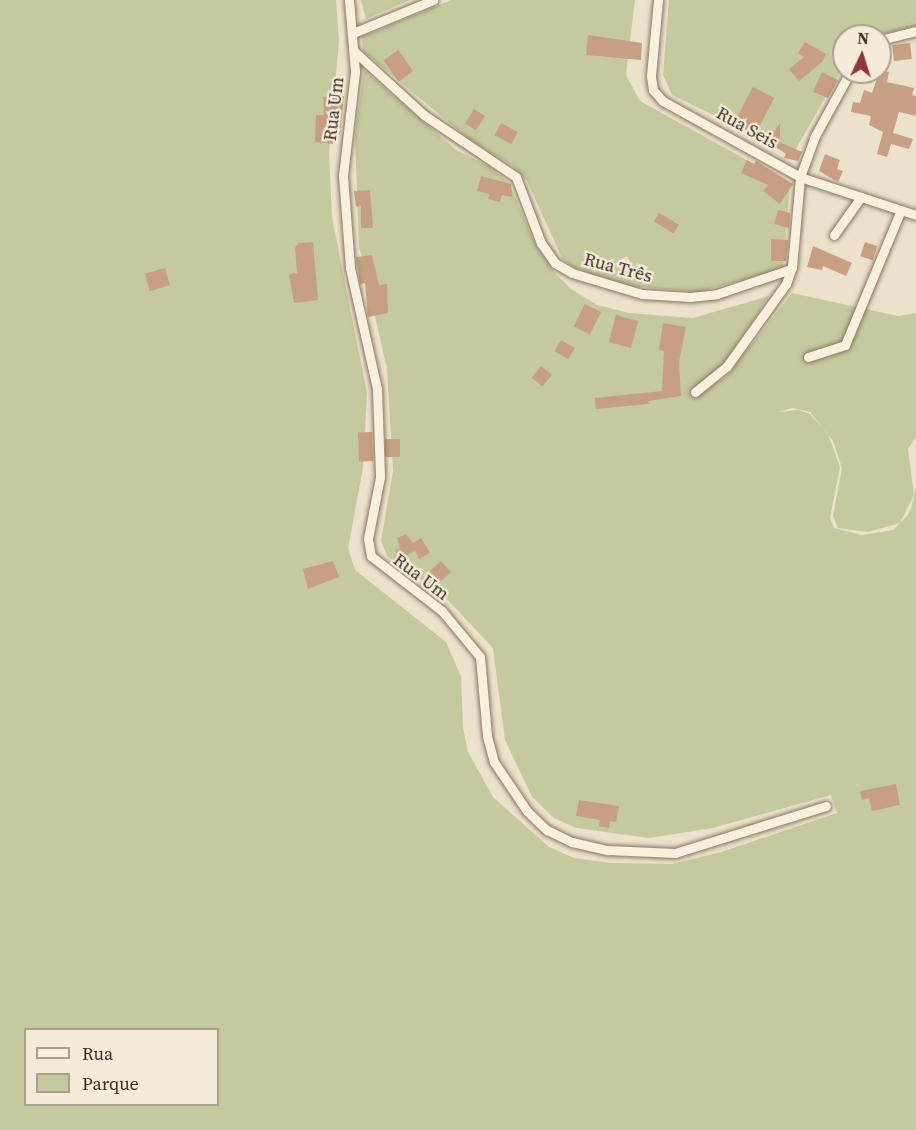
<!DOCTYPE html>
<html>
<head>
<meta charset="utf-8">
<style>
  body { margin:0 }
  #map { position:relative; width:916px; height:1130px; overflow:hidden; background:#ece2ca; font-family:"Source Serif 4",serif }
  div>[style] { position:absolute }
  .green>* { inset:0; background:#c4ca9e }
  .building>* { inset:0; background:#c7a083; transform-origin:0 0 }
  .roads { filter:drop-shadow(0 0 2px #877560) drop-shadow(0 0 2px #877560) }
  .minor>* { height:9px; margin:-4.5px; padding:0 4.5px; transform-origin:4.5px; border-radius:4.5px; background:#f7f0dd }
  span { translate:-50% -50%; white-space:nowrap; text-align:center; line-height:1.15; -webkit-text-stroke:4.5px #f4ecd9; paint-order:stroke }
  .street-label { font-size:18px; color:#392d22 }
  .legend { position:absolute; left:24px; top:1028px; width:195px; height:78px; box-sizing:border-box; background:#f4ecd9; border:2px solid #a9a090; margin:0; padding:8px 10px; list-style:none; font-size:18px; color:#392d22 }
  .legend li { display:flex; align-items:center; gap:12px; height:30px }
  .legend b { width:30px; border:2px solid #a9a090 }
  .north { position:absolute; left:832px; top:24px; width:60px; height:60px; box-sizing:border-box; background:#f4ecd9; border:2px solid #a9a090; border-radius:50%; rotate:4deg; font-size:16px; font-weight:700; line-height:24px; text-align:center; color:#392d22 }
  .north::after { content:''; display:block; margin:auto; width:21px; height:27px; background:#923534; clip-path:polygon(50% 0,100% 100%,50% 72%,0 100%) }
</style>
</head>
<body>
<div id="map">
  <div class="green">
    <i style="clip-path:polygon(evenodd,0 0,336px 0,339px 40px,329px 153px,332px 217px,367px 393px,363px 468px,348px 548px,355px 570px,446px 642px,461px 677px,463px 728px,468px 752px,493px 797px,549px 847px,574px 858px,611px 863px,672px 864px,721px 852px,837px 813px,831px 795px,713px 828px,649px 838px,576px 828px,554px 818px,532px 797px,505px 740px,493px 648px,444px 596px,387px 556px,381px 541px,393px 471px,387px 369px,359px 246px,355px 137px,364px 70px,456px 150px,490px 167px,509px 183px,534px 242px,555px 273px,571px 289px,597px 305px,629px 313px,693px 318px,769px 296px,727px 361px,696px 396px,726px 377px,792px 293px,898px 316px,916px 313px,916px 437px,908px 449px,914px 495px,900px 523px,868px 532px,838px 528px,833px 516px,842px 468px,833px 441px,810px 412px,793px 408px,777px 412px,798px 410px,810px 414px,828px 434px,840px 467px,830px 518px,834px 528px,862px 535px,893px 530px,908px 515px,912px 506px,916px 486px,916px 1130px,0 1130px,0 0,26px 1030px,218px 1030px,218px 1104px,26px 1104px,26px 1030px)"></i>
    <i style="clip-path:polygon(361px 0,410px 0,366px 19px)"></i>
    <i style="clip-path:polygon(451px 0,635px 0,626px 75px,640px 101px,790px 184px,783px 268px,699px 292px,627px 286px,575px 268px,562px 258px,527px 181px,513px 166px,469px 139px,363px 51px,362px 37px)"></i>
    <i style="clip-path:polygon(669px 0,916px 0,916px 26px,873px 36px,844px 36px,844px 65px,793px 154px,672px 95px,663px 75px)"></i>
  </div>
  <div class="building">
    <i style="clip-path:polygon(588px 35px,642px 43px,641px 60px,586px 55px)"></i>
    <i style="clip-path:polygon(805px 42px,826px 54px,822px 62px,799px 81px,789px 69px,804px 57px,798px 53px)"></i>
    <i style="left:910px;top:43px;width:16px;height:18px;rotate:83deg"></i>
    <i style="left:398px;top:50px;width:26px;height:18px;rotate:54deg"></i>
    <i style="clip-path:polygon(880px 70px,889px 72px,887px 82px,914px 88px,912px 95px,916px 96px,916px 116px,899px 112px,893px 133px,913px 139px,909px 149px,891px 144px,887px 157px,877px 154px,883px 132px,869px 125px,871px 116px,851px 112px,853px 102px,860px 103px,864px 90px,872px 93px)"></i>
    <i style="clip-path:polygon(822px 72px,838px 80px,828px 98px,813px 92px)"></i>
    <i style="left:753px;top:87px;width:24px;height:41px;rotate:28deg"></i>
    <i style="clip-path:polygon(344px 96px,340px 135px,334px 135px,333px 144px,315px 142px,316px 115px,324px 115px,323px 97px)"></i>
    <i style="left:474px;top:109px;width:13px;height:17px;rotate:32deg"></i>
    <i style="left:501px;top:123px;width:19px;height:14px;rotate:28deg"></i>
    <i style="clip-path:polygon(780px 123px,780px 142px,802px 152px,798px 161px,784px 158px,786px 154px,768px 142px)"></i>
    <i style="clip-path:polygon(825px 154px,840px 160px,837px 169px,843px 171px,838px 182px,819px 171px)"></i>
    <i style="clip-path:polygon(747px 160px,754px 164px,756px 161px,793px 184px,780px 204px,763px 191px,768px 185px,741px 173px)"></i>
    <i style="clip-path:polygon(481px 176px,511px 184px,512px 197px,502px 195px,500px 202px,488px 199px,489px 194px,477px 191px)"></i>
    <i style="clip-path:polygon(370px 190px,373px 228px,361px 228px,361px 206px,356px 207px,354px 191px)"></i>
    <i style="clip-path:polygon(778px 210px,790px 213px,789px 228px,774px 224px)"></i>
    <i style="left:659px;top:213px;width:23px;height:10px;rotate:31deg"></i>
    <i style="clip-path:polygon(771px 239px,788px 240px,786px 261px,771px 261px)"></i>
    <i style="clip-path:polygon(313px 242px,318px 300px,294px 303px,289px 274px,297px 273px,295px 248px,298px 243px)"></i>
    <i style="left:865px;top:242px;width:13px;height:15px;rotate:18deg"></i>
    <i style="clip-path:polygon(813px 246px,852px 263px,846px 276px,823px 266px,822px 270px,807px 267px)"></i>
    <i style="clip-path:polygon(372px 255px,379px 285px,387px 284px,388px 313px,368px 317px,365px 283px,360px 284px,356px 257px)"></i>
    <i style="left:165px;top:268px;width:18px;height:21px;rotate:74deg"></i>
    <i style="left:585px;top:304px;width:18px;height:25px;rotate:27deg"></i>
    <i style="left:616px;top:315px;width:23px;height:28px;rotate:15deg"></i>
    <i style="clip-path:polygon(663px 323px,686px 327px,679px 362px,681px 396px,648px 401px,649px 404px,596px 409px,595px 398px,662px 391px,664px 351px,659px 350px)"></i>
    <i style="left:561px;top:340px;width:16px;height:13px;rotate:30deg"></i>
    <i style="left:541px;top:366px;width:14px;height:15px;rotate:39deg"></i>
    <i style="left:372px;top:432px;width:29px;height:14px;rotate:88deg"></i>
    <i style="left:385px;top:439px;width:15px;height:18px"></i>
    <i style="clip-path:polygon(406px 534px,413px 543px,421px 538px,430px 553px,419px 559px,415px 551px,399px 559px,395px 550px,400px 548px,397px 538px)"></i>
    <i style="clip-path:polygon(333px 561px,339px 577px,308px 589px,303px 569px)"></i>
    <i style="clip-path:polygon(441px 561px,451px 572px,438px 584px,430px 571px)"></i>
    <i style="clip-path:polygon(896px 784px,900px 805px,872px 811px,869px 798px,862px 800px,860px 791px)"></i>
    <i style="clip-path:polygon(579px 800px,619px 806px,616px 822px,610px 821px,609px 828px,599px 826px,600px 820px,576px 816px)"></i>
  </div>
  <div class="roads">
    <div class="minor">
      <i style="left:349px;top:0;width:72px;rotate:85.2deg"></i>
      <i style="left:355px;top:72px;width:105px;rotate:96.6deg"></i>
      <i style="left:343px;top:176px;width:92px;rotate:85.6deg"></i>
      <i style="left:350px;top:268px;width:124px;rotate:77.4deg"></i>
      <i style="left:377px;top:389px;width:88px;rotate:88deg"></i>
      <i style="left:380px;top:477px;width:63px;rotate:101deg"></i>
      <i style="left:368px;top:539px;width:17px;rotate:80deg"></i>
      <i style="left:371px;top:556px;width:90px;rotate:37.8deg"></i>
      <i style="left:442px;top:611px;width:60px;rotate:50.4deg"></i>
      <i style="left:480px;top:657px;width:79px;rotate:84.9deg"></i>
      <i style="left:487px;top:736px;width:27px;rotate:75deg"></i>
      <i style="left:494px;top:762px;width:59px;rotate:56deg"></i>
      <i style="left:527px;top:811px;width:28px;rotate:44deg"></i>
      <i style="left:547px;top:830px;width:28px;rotate:26deg"></i>
      <i style="left:572px;top:842px;width:37px;rotate:13deg"></i>
      <i style="left:608px;top:850px;width:67px;rotate:2.6deg"></i>
      <i style="left:675px;top:853px;width:158px;rotate:-17.3deg"></i>
      <i style="left:658px;top:0;width:76px;rotate:95.3deg"></i>
      <i style="left:651px;top:76px;width:14px;rotate:82deg"></i>
      <i style="left:653px;top:90px;width:15px;rotate:48deg"></i>
      <i style="left:663px;top:101px;width:157px;rotate:29deg"></i>
      <i style="left:800px;top:177px;width:122px;rotate:18.1deg"></i>
      <i style="left:353px;top:33px;width:87px;rotate:-22.4deg"></i>
      <i style="left:880px;top:40px;width:37px;rotate:-14deg"></i>
      <i style="left:355px;top:52px;width:93px;rotate:42.4deg"></i>
      <i style="left:424px;top:115px;width:111px;rotate:34deg"></i>
      <i style="left:516px;top:177px;width:71px;rotate:69.3deg"></i>
      <i style="left:541px;top:243px;width:24px;rotate:55deg"></i>
      <i style="left:555px;top:263px;width:20px;rotate:30deg"></i>
      <i style="left:572px;top:273px;width:73px;rotate:16.7deg"></i>
      <i style="left:642px;top:294px;width:48px;rotate:3.6deg"></i>
      <i style="left:690px;top:297px;width:27px;rotate:-6deg"></i>
      <i style="left:717px;top:294px;width:78px;rotate:-18.7deg"></i>
      <i style="left:834px;top:235px;width:47px;rotate:-54.6deg"></i>
      <i style="left:808px;top:357px;width:39px;rotate:-18deg"></i>
      <i style="left:845px;top:345px;width:146px;rotate:-67.5deg"></i>
      <i style="left:695px;top:392px;width:41px;rotate:-39.1deg"></i>
      <i style="left:727px;top:366px;width:101px;rotate:-54.3deg"></i>
      <i style="left:786px;top:284px;width:18px;rotate:-71deg"></i>
      <i style="left:792px;top:267px;width:90px;rotate:-84.9deg"></i>
      <i style="left:800px;top:177px;width:44px;rotate:-69.9deg"></i>
      <i style="left:815px;top:136px;width:73px;rotate:-61.3deg"></i>
    </div>
  </div>
  <div class="street-label">
    <span style="left:334px;top:109px;rotate:-83deg">Rua Um</span>
    <span style="left:747px;top:128px;rotate:29deg">Rua Seis</span>
    <span style="left:618px;top:268px;rotate:15deg">Rua Três</span>
    <span style="left:421px;top:577px;rotate:37deg">Rua Um</span>
  </div>
  <ul class="legend">
  <li><b style="height:8px;background:#f7f0dd"></b>Rua</li>
  <li><b style="height:16px;background:#c4ca9e"></b>Parque</li>
  </ul>
  <div class="north">N</div>
</div>
</body>
</html>
